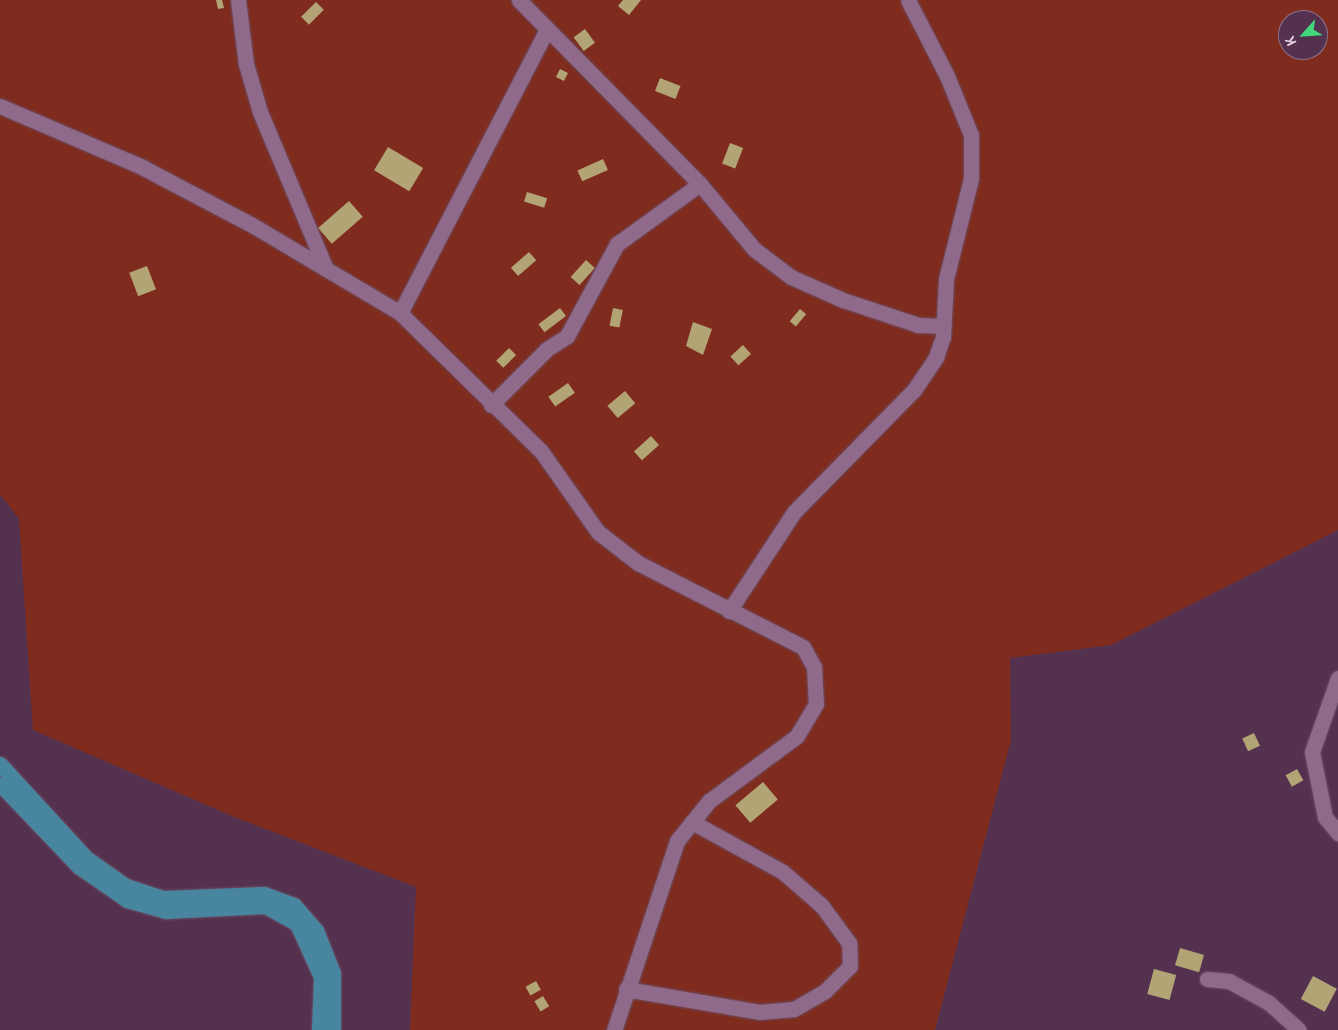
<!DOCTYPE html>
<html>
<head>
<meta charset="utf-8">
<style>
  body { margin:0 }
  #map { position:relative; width:1338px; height:1030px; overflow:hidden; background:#54324f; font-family:"Archivo Narrow",sans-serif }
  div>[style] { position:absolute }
  .green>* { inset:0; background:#7f2c1e }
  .building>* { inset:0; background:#b3a475; transform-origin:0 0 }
  .roads { filter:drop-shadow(0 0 1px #6c4f68) drop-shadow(0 0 1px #6c4f68) }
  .minor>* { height:15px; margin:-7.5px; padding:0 7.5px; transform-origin:7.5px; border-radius:7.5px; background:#906a8a }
  .major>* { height:15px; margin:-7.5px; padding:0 7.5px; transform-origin:7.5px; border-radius:7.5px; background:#48869f }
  span { translate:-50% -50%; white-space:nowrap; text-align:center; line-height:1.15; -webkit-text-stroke:5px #54324f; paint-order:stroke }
  .north { position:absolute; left:1278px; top:10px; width:50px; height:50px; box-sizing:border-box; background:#54324f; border:1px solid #8e7189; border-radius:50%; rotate:244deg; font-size:14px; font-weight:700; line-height:20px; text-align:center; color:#e5d0e1 }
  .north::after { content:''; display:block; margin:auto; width:18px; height:22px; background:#42d77c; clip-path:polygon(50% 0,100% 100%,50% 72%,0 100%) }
</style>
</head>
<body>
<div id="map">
  <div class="green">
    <i style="clip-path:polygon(evenodd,0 0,1338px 0,1338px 530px,1111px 645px,1010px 658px,1011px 740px,935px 1030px,410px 1030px,416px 887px,232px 816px,33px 730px,19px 519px,0 494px,0 0,1288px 20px,1318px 20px,1318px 50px,1288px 50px,1288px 20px)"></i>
  </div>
  <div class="building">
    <i style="clip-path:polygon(216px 0,222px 0,224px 8px,218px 9px)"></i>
    <i style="clip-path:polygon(623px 0,641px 0,629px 15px,618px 6px)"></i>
    <i style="left:316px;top:2px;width:11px;height:21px;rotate:45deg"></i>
    <i style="left:585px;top:29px;width:17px;height:14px;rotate:54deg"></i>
    <i style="left:560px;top:69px;width:9px;height:9px;rotate:27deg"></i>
    <i style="left:660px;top:78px;width:22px;height:14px;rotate:21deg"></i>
    <i style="left:730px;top:143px;width:14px;height:22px;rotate:21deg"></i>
    <i style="left:388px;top:147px;width:41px;height:27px;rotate:31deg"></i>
    <i style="left:603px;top:159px;width:12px;height:28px;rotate:66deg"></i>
    <i style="left:527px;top:192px;width:21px;height:10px;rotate:17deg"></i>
    <i style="left:349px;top:201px;width:21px;height:41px;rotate:49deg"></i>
    <i style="left:529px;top:252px;width:11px;height:24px;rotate:49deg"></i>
    <i style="left:586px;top:260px;width:12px;height:23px;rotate:42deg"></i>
    <i style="left:147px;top:266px;width:25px;height:19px;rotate:69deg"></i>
    <i style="left:560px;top:308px;width:10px;height:27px;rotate:53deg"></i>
    <i style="left:613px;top:308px;width:10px;height:18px;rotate:11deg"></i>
    <i style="left:800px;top:309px;width:8px;height:16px;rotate:40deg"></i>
    <i style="clip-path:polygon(693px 322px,712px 329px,703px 355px,686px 346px)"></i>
    <i style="left:743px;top:345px;width:12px;height:17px;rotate:48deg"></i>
    <i style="left:509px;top:348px;width:10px;height:18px;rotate:45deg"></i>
    <i style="left:568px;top:383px;width:12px;height:24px;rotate:55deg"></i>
    <i style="left:625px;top:391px;width:16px;height:23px;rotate:50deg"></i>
    <i style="left:651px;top:436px;width:12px;height:23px;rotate:48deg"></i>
    <i style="left:1254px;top:733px;width:14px;height:13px;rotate:65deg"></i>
    <i style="left:1297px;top:769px;width:13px;height:13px;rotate:61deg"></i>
    <i style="left:763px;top:782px;width:23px;height:36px;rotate:50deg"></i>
    <i style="left:1180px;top:948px;width:25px;height:18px;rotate:16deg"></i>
    <i style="left:1154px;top:969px;width:23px;height:26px;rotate:15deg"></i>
    <i style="left:1313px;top:976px;width:27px;height:26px;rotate:28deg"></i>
    <i style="left:536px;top:981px;width:10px;height:12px;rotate:61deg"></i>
    <i style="left:543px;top:996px;width:12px;height:10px;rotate:59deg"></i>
  </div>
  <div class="roads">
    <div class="minor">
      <i style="left:238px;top:0;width:64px;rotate:82.9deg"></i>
      <i style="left:246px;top:64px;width:50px;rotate:73.7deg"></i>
      <i style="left:260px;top:112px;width:170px;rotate:67.2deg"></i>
      <i style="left:519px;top:0;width:258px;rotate:45.5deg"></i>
      <i style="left:700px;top:184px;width:85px;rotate:50.3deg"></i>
      <i style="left:754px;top:249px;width:46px;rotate:37.1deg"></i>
      <i style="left:791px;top:277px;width:57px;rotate:23.9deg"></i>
      <i style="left:843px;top:300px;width:79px;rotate:18.4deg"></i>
      <i style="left:918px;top:325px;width:25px;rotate:2deg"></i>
      <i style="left:0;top:106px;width:155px;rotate:23.2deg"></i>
      <i style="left:142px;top:167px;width:124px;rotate:27.8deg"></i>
      <i style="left:252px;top:225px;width:172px;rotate:30.7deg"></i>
      <i style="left:400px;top:313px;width:197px;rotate:44.4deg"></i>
      <i style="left:541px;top:451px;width:99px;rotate:54.9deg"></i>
      <i style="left:598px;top:532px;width:51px;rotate:37.8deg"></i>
      <i style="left:638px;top:563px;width:185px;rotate:27deg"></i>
      <i style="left:803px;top:647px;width:23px;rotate:61deg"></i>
      <i style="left:814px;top:667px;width:37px;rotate:87deg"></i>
      <i style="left:816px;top:704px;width:37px;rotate:121deg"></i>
      <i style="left:797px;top:736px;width:109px;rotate:143.5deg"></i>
      <i style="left:709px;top:801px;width:51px;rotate:128.7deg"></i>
      <i style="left:677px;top:841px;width:199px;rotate:108.4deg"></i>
      <i style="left:400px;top:313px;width:320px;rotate:-62.6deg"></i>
      <i style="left:491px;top:405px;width:79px;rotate:-45deg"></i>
      <i style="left:547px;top:349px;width:24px;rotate:-33deg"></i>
      <i style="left:567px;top:336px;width:105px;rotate:-61.5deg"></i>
      <i style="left:617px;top:244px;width:102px;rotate:-35.9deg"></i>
      <i style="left:729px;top:611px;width:118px;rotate:-56.7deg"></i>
      <i style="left:794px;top:512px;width:171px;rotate:-45.5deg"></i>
      <i style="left:914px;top:390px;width:40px;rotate:-56deg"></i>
      <i style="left:936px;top:357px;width:21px;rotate:-71deg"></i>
      <i style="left:943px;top:337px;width:58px;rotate:-87deg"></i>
      <i style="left:946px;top:279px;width:103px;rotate:-76deg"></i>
      <i style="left:971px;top:179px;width:44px;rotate:-90deg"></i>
      <i style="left:971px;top:135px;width:64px;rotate:-112.1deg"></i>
      <i style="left:947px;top:76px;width:85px;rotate:-117.2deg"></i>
      <i style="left:1338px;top:678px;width:78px;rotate:109.4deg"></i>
      <i style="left:1312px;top:752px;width:66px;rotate:78.7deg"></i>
      <i style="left:1325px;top:817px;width:21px;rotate:51deg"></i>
      <i style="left:1207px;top:979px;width:22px;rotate:5deg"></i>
      <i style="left:1229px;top:981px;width:46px;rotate:28.8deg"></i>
      <i style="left:1269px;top:1003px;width:40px;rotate:42deg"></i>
      <i style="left:626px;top:989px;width:135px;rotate:9.8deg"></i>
      <i style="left:759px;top:1012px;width:35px;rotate:-5deg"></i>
      <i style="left:794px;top:1009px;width:36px;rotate:-30deg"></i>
      <i style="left:825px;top:991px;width:35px;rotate:-45deg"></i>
      <i style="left:850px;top:966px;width:23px;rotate:-92deg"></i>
      <i style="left:849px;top:943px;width:46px;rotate:-126.1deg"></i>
      <i style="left:822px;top:906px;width:52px;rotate:-138.9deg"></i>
      <i style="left:783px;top:872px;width:104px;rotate:-151.2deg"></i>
    </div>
    <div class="major">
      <i style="left:0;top:764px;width:127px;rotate:47.5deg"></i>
      <i style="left:86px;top:858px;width:49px;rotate:35deg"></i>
      <i style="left:126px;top:886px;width:39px;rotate:18deg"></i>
      <i style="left:163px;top:898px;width:101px;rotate:-2.3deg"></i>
      <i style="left:264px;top:894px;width:32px;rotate:20deg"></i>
      <i style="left:294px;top:905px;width:33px;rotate:49deg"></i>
      <i style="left:316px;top:930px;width:46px;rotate:68.4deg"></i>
      <i style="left:333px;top:973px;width:57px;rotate:90deg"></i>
      <i style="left:0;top:784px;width:113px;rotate:46.4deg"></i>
      <i style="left:78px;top:866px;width:60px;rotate:34.8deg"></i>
      <i style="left:127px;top:900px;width:41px;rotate:15.8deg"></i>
      <i style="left:166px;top:911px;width:99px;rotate:-2.9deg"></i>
      <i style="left:265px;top:906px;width:37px;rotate:29deg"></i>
      <i style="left:297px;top:924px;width:58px;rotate:65.6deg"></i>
      <i style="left:321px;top:977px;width:53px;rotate:92.2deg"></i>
    </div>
  </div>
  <div class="north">K</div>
</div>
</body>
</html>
